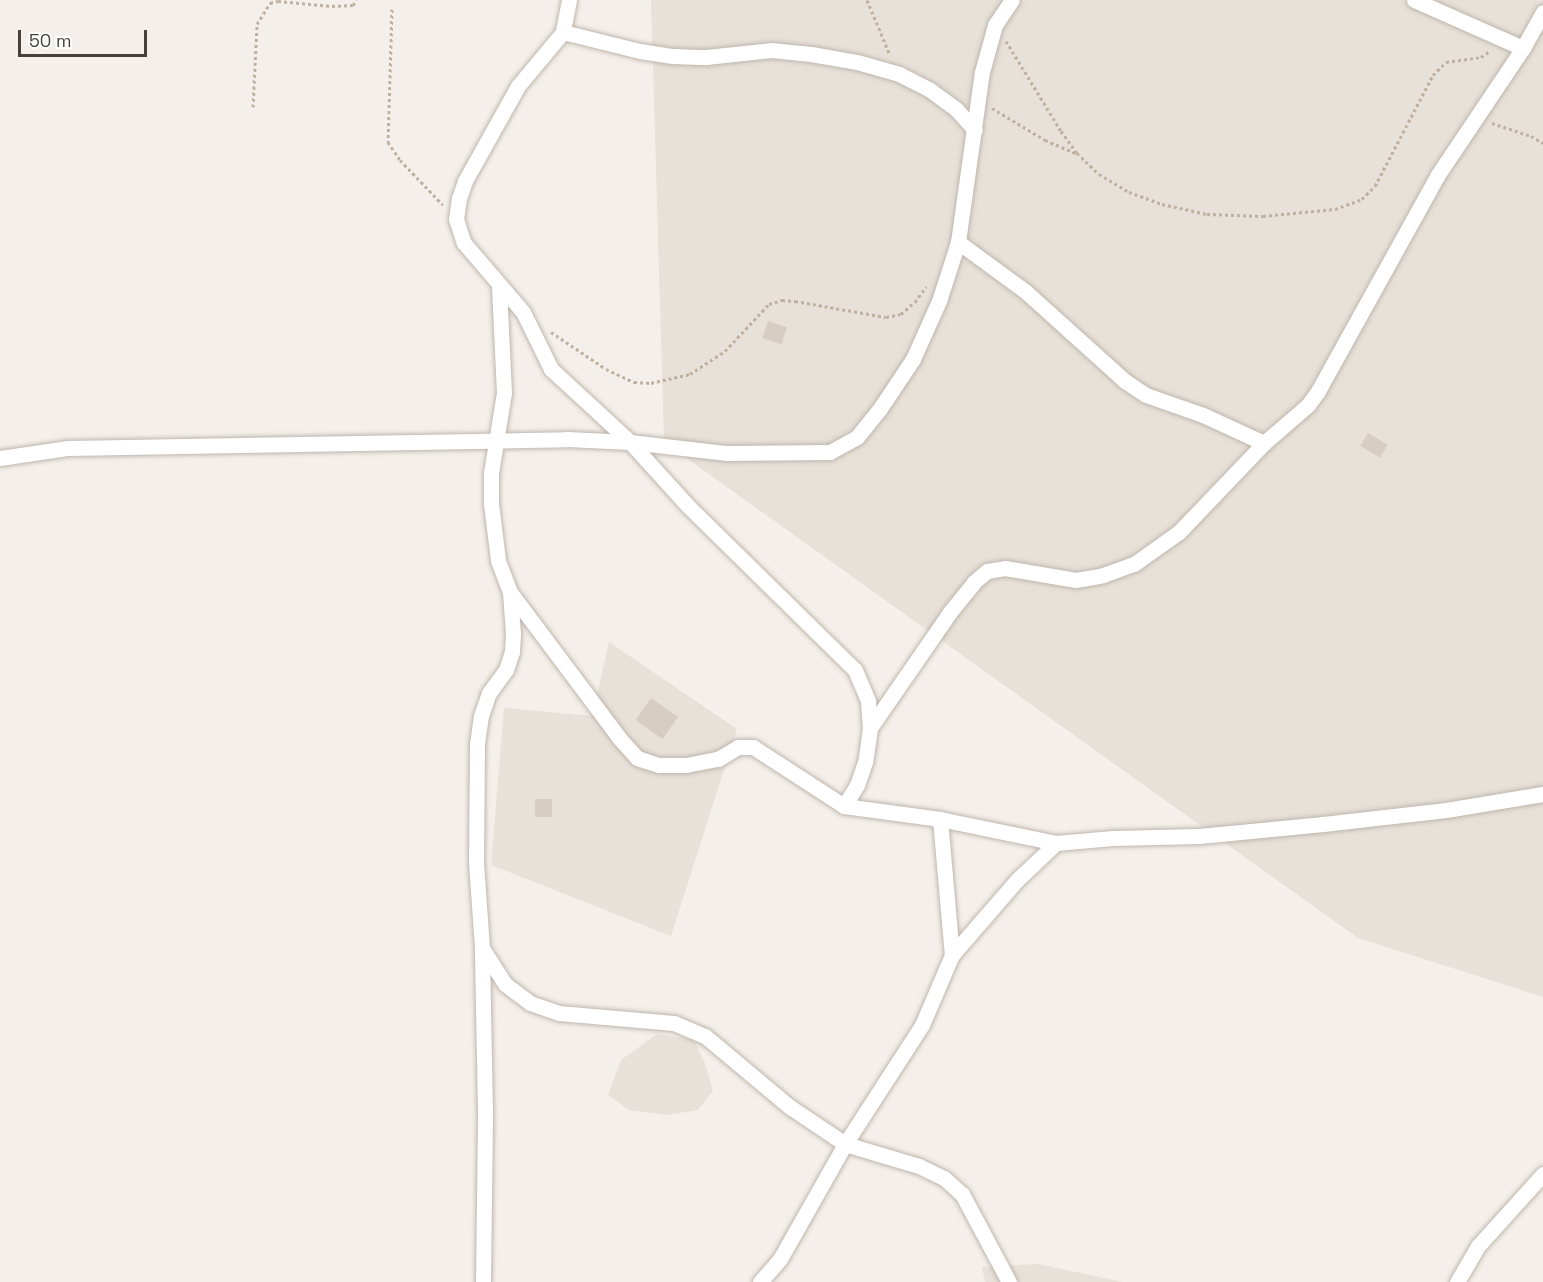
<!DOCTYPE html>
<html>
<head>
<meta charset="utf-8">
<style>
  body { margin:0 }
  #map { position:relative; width:1543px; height:1282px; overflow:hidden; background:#f4efea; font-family:"Space Grotesk",sans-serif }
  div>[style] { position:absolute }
  .residential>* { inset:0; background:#e7e1d9 }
  .building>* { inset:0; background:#d8cdc3; transform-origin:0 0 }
  .path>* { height:3px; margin-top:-1.5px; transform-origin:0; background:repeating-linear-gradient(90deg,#bfb09f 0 3px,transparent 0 6px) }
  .roads { filter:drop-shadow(0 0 2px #bfb6ad) drop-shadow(0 0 2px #bfb6ad) }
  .minor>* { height:15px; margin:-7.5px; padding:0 7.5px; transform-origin:7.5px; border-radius:7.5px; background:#fff }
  span { translate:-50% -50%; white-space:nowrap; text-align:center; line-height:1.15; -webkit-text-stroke:6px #fff; paint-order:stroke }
  .scale { position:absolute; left:18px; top:30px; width:129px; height:27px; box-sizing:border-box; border:3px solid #473f39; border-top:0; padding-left:8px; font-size:18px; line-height:21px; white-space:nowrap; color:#473f39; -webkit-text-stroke:4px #fff; paint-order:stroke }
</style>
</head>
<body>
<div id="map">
  <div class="residential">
    <i style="clip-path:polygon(651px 0,1543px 0,1543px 997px,1358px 938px,664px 442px)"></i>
    <i style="clip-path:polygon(609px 642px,737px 729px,671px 936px,491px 865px,504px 708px,592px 716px)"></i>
    <i style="clip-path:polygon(657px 1034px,694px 1040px,706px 1066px,713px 1091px,698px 1110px,667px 1115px,629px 1110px,608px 1095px,621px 1060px)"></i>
    <i style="clip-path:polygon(1038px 1264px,1123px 1282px,985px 1282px,982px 1267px)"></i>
  </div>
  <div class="building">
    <i style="left:768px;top:321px;width:20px;height:18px;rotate:18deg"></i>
    <i style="left:1368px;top:433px;width:23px;height:15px;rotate:31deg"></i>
    <i style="left:651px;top:698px;width:33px;height:27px;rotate:35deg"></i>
    <i style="left:535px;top:799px;width:17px;height:18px"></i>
  </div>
  <div class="path">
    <i style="left:867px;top:0;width:60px;rotate:67.3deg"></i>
    <i style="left:392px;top:9px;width:133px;rotate:91.7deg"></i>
    <i style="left:388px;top:142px;width:22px;rotate:56deg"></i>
    <i style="left:400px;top:160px;width:62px;rotate:46.3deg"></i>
    <i style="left:1006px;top:41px;width:105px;rotate:58.6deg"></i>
    <i style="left:1061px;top:131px;width:27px;rotate:54deg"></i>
    <i style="left:1077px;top:153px;width:30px;rotate:44deg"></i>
    <i style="left:1099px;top:174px;width:35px;rotate:31deg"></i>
    <i style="left:1129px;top:192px;width:35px;rotate:20deg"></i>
    <i style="left:1162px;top:204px;width:46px;rotate:12.5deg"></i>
    <i style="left:1207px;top:214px;width:56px;rotate:2deg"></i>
    <i style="left:1263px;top:216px;width:72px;rotate:-5.6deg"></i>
    <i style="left:1335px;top:209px;width:29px;rotate:-20deg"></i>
    <i style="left:1362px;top:199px;width:18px;rotate:-45deg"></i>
    <i style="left:1375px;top:186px;width:125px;rotate:-62.4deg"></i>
    <i style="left:1433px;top:75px;width:18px;rotate:-45deg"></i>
    <i style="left:1446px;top:62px;width:35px;rotate:-8deg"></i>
    <i style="left:1481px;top:57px;width:11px;rotate:-34deg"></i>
    <i style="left:253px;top:107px;width:83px;rotate:-87.2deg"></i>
    <i style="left:257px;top:24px;width:25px;rotate:-58deg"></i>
    <i style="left:270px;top:3px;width:8px;rotate:-14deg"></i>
    <i style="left:278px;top:1px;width:54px;rotate:5.3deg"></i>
    <i style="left:332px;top:6px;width:21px;rotate:-3deg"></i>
    <i style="left:353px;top:5px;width:6px;rotate:-51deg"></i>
    <i style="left:992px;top:108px;width:62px;rotate:31.1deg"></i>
    <i style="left:1045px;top:140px;width:34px;rotate:23deg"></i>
    <i style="left:1492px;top:123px;width:41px;rotate:18.4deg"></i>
    <i style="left:1531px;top:136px;width:14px;rotate:30deg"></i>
    <i style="left:551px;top:332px;width:66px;rotate:33.9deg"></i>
    <i style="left:606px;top:369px;width:31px;rotate:25deg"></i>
    <i style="left:634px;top:382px;width:17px;rotate:3deg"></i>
    <i style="left:651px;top:383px;width:40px;rotate:-13deg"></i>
    <i style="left:690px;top:374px;width:42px;rotate:-33.3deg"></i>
    <i style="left:725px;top:351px;width:64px;rotate:-46.9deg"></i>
    <i style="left:769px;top:304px;width:14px;rotate:-17deg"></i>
    <i style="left:782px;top:300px;width:13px;rotate:4deg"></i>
    <i style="left:795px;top:301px;width:92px;rotate:10deg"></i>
    <i style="left:886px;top:317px;width:15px;rotate:-11deg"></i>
    <i style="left:901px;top:314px;width:18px;rotate:-41deg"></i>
    <i style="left:915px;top:302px;width:19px;rotate:-54deg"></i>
  </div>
  <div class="roads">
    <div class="minor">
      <i style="left:569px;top:0;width:33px;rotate:101deg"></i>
      <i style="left:563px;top:32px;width:70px;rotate:129.8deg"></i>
      <i style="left:518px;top:86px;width:109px;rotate:119.2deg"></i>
      <i style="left:465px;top:181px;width:18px;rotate:109deg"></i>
      <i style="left:459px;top:198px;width:21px;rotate:98deg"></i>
      <i style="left:456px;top:219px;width:25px;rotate:72deg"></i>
      <i style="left:464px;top:243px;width:91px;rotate:49.5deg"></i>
      <i style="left:523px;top:312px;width:64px;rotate:63.8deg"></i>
      <i style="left:551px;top:369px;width:108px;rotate:42.7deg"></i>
      <i style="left:630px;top:442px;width:86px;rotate:47.8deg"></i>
      <i style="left:688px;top:506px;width:234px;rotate:44.5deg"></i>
      <i style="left:855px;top:670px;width:34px;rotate:67deg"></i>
      <i style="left:868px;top:701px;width:27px;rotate:86deg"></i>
      <i style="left:870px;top:728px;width:34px;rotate:98deg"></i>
      <i style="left:865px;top:762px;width:24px;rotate:109deg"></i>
      <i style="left:857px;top:785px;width:25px;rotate:122deg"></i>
      <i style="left:1414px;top:0;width:119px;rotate:23.8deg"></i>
      <i style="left:563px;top:32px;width:79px;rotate:13.9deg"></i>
      <i style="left:640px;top:51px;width:33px;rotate:9deg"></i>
      <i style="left:673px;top:56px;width:33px;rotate:2deg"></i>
      <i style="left:706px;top:57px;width:65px;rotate:-6.1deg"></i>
      <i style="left:771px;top:50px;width:40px;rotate:5.7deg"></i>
      <i style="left:811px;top:54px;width:47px;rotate:9.9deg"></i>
      <i style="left:857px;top:62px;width:44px;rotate:15.9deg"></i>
      <i style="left:899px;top:74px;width:35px;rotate:27deg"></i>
      <i style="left:930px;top:90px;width:32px;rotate:36deg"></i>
      <i style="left:956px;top:109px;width:28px;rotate:48deg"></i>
      <i style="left:958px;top:242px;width:83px;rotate:36.2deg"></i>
      <i style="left:1025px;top:291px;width:135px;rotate:42deg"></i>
      <i style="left:1125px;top:381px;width:25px;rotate:34deg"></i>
      <i style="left:1146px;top:395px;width:60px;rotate:19.3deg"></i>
      <i style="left:1203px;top:415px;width:67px;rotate:24.7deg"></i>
      <i style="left:0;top:458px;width:69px;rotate:-8.4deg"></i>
      <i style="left:68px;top:448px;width:499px;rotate:-1deg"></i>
      <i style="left:567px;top:439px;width:63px;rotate:2.7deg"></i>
      <i style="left:630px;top:442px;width:98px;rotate:6.5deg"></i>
      <i style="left:727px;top:453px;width:103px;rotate:-0.6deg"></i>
      <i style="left:830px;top:452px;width:31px;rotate:-29deg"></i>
      <i style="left:857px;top:437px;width:35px;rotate:-51deg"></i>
      <i style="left:879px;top:410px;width:61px;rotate:-56.3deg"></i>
      <i style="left:913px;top:359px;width:64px;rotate:-65.9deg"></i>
      <i style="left:939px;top:301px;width:62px;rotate:-72.1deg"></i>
      <i style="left:958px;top:242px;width:172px;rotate:-82deg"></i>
      <i style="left:982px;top:72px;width:49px;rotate:-74.5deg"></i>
      <i style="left:995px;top:25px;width:30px;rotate:-56deg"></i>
      <i style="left:510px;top:592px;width:184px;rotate:53.2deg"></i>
      <i style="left:620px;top:739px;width:25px;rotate:48deg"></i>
      <i style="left:637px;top:758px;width:23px;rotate:18deg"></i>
      <i style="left:659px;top:765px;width:27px"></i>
      <i style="left:686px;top:765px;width:33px;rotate:-11deg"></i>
      <i style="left:718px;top:759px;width:23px;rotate:-31deg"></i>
      <i style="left:738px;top:747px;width:15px"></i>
      <i style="left:753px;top:747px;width:108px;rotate:33deg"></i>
      <i style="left:844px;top:806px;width:97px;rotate:7.7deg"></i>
      <i style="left:940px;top:819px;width:118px;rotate:11.7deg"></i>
      <i style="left:870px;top:728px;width:141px;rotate:-55.4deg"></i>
      <i style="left:950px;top:612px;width:38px;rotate:-51deg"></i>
      <i style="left:974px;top:582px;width:17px;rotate:-40deg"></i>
      <i style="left:987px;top:571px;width:18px;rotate:-9deg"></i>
      <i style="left:1005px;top:568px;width:72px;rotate:9.6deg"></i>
      <i style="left:1076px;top:580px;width:27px;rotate:-10deg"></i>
      <i style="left:1103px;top:575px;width:33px;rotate:-20deg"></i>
      <i style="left:1134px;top:564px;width:55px;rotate:-35.4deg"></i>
      <i style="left:1179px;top:532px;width:123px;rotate:-46.3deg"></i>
      <i style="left:1264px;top:443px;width:58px;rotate:-40.8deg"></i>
      <i style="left:1308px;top:405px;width:17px;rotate:-54deg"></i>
      <i style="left:1318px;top:391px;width:246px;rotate:-61deg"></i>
      <i style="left:1437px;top:176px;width:154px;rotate:-56.1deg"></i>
      <i style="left:1523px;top:48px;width:41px;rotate:-60.9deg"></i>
      <i style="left:940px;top:819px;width:137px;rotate:85deg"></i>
      <i style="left:482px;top:948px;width:43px;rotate:57.4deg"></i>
      <i style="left:505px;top:984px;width:31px;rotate:37deg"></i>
      <i style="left:530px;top:1003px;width:31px;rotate:19deg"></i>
      <i style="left:559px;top:1013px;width:115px;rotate:5deg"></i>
      <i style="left:674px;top:1023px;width:34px;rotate:23deg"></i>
      <i style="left:705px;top:1036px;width:111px;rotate:39.9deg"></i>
      <i style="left:790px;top:1107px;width:66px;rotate:33.9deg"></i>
      <i style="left:845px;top:1144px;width:77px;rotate:16.6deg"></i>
      <i style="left:919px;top:1166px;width:28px;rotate:26deg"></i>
      <i style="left:944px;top:1178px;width:24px;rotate:42deg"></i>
      <i style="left:962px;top:1194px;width:100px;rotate:61.9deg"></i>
      <i style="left:483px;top:1282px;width:171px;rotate:-89.3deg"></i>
      <i style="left:485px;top:1111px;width:163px;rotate:-91.1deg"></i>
      <i style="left:482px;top:948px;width:86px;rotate:-94deg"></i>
      <i style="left:476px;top:862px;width:118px;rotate:-89.5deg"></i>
      <i style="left:477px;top:744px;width:28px;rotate:-82deg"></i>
      <i style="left:481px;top:716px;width:24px;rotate:-71deg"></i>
      <i style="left:489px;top:693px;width:29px;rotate:-54deg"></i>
      <i style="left:506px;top:670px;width:19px;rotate:-72deg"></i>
      <i style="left:512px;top:652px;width:18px;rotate:-87deg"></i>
      <i style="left:513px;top:634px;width:42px;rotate:-94.1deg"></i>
      <i style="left:510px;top:592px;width:34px;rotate:-111deg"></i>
      <i style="left:498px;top:560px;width:56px;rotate:-97.1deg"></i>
      <i style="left:491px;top:504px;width:31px;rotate:-90deg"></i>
      <i style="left:491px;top:473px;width:81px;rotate:-80.8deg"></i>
      <i style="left:504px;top:393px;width:106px;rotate:-92.7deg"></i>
      <i style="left:760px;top:1282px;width:30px;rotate:-49deg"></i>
      <i style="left:780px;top:1259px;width:132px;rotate:-60.5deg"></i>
      <i style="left:845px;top:1144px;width:142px;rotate:-57.1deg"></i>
      <i style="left:922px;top:1025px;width:76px;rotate:-66.8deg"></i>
      <i style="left:952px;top:955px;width:99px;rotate:-49.1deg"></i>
      <i style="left:1017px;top:880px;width:54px;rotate:-43.5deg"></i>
      <i style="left:1056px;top:843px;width:57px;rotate:-5deg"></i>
      <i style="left:1113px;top:838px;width:86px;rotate:-1.3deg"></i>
      <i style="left:1199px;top:836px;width:125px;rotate:-5.5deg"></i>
      <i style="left:1323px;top:824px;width:124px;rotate:-6.5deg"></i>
      <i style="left:1446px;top:810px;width:98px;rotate:-9.4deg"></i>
      <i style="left:1457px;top:1282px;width:42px;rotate:-59.7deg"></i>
      <i style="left:1478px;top:1246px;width:97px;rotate:-47.9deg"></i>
    </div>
  </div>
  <div class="scale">50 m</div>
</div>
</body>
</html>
